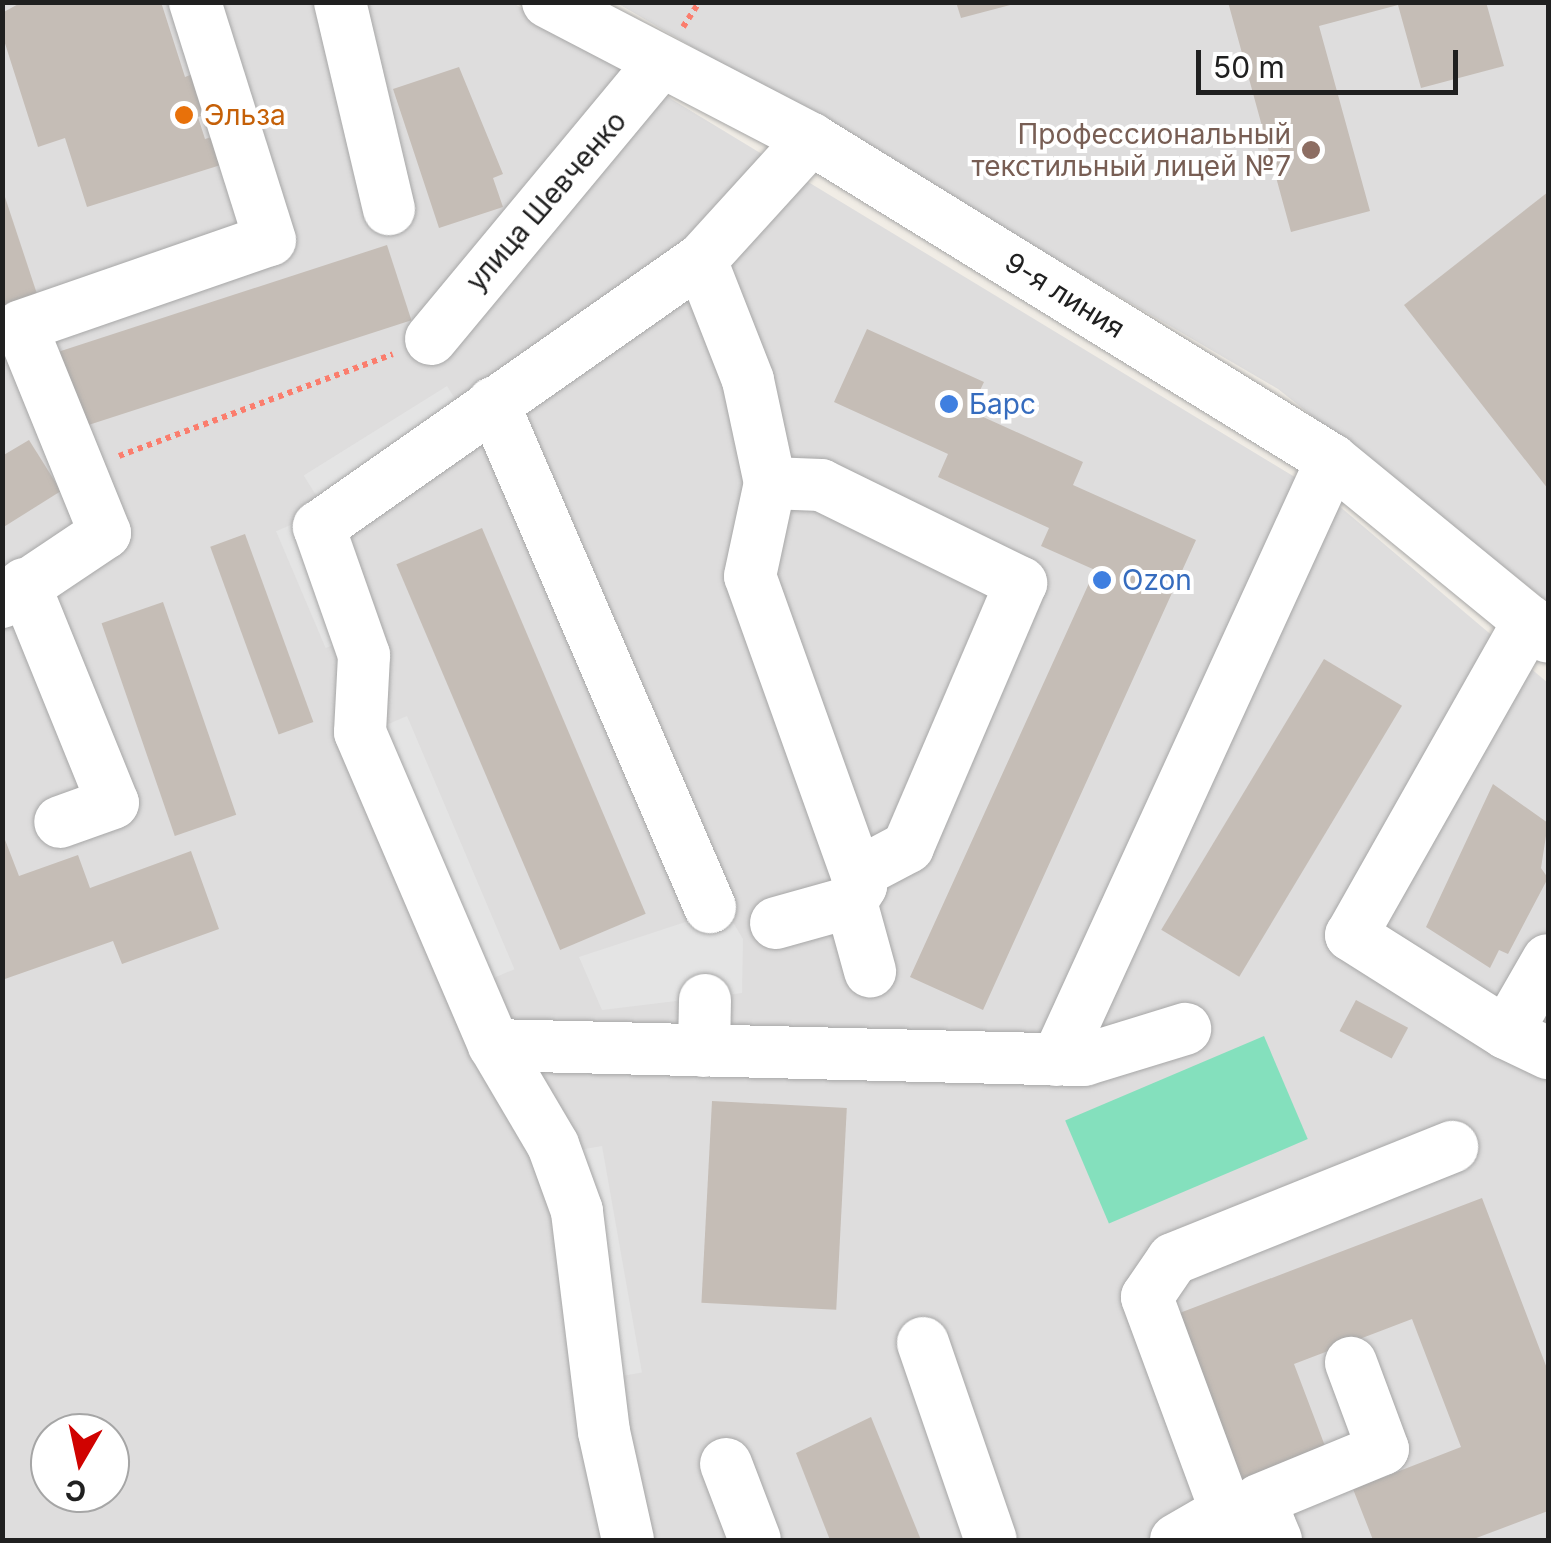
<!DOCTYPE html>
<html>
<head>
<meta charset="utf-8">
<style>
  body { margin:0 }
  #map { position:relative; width:1551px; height:1543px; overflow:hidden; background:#f1ede6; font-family:Inter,sans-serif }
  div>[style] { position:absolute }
  .residential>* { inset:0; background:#dedddd }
  .pitch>* { inset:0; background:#84e0bd; transform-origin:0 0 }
  .parking>* { inset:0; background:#e4e4e4; transform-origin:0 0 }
  .building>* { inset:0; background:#c5bdb6; transform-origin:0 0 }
  .path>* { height:6px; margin-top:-3px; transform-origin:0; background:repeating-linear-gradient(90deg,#fb7d6d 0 5px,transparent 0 10px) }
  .roads { filter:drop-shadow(0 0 2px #a7a7a7) drop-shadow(0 0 2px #a7a7a7) }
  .minor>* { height:52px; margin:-26px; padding:0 26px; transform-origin:26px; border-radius:26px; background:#fff }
  .dots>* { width:28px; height:28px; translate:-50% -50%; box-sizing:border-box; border:5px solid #fff; border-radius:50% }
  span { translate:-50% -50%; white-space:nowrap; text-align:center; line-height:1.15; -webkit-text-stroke:8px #fff; paint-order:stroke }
  .food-label { font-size:28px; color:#c56008 }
  .left { translate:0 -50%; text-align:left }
  .education-label { font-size:28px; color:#785e54 }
  .right { translate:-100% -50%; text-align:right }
  .street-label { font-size:28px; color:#202020 }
  .shop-label { font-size:28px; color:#366cbe }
  .frame { position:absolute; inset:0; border:5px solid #202020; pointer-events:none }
  .north { position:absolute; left:30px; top:1413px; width:100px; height:100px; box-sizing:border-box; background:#fff; border:2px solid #a6a6a6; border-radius:50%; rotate:189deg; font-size:28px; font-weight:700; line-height:40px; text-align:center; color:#202020 }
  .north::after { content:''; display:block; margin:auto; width:35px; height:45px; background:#d00200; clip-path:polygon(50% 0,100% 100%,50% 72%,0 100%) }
  .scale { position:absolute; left:1196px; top:50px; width:262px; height:45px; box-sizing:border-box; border:5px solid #202020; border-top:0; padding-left:12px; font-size:30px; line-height:35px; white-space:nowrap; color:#202020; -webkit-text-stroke:8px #fff; paint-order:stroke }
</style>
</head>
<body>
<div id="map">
  <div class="residential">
    <i style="clip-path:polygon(evenodd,3px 3px,513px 3px,1331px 499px,1548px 683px,1548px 1540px,3px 1540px,3px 3px,50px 1433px,110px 1433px,110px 1493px,50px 1493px,50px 1433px)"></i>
    <i style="clip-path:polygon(617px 3px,1548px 3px,1548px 602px,1278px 389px)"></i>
  </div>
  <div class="pitch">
    <i style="left:1264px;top:1036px;width:112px;height:216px;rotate:67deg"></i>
  </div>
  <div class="parking">
    <i style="left:447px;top:386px;width:26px;height:169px;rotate:58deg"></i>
    <i style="left:300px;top:521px;width:127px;height:26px;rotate:67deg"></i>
    <i style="left:407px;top:716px;width:275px;height:26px;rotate:67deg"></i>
    <i style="clip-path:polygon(725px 909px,743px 939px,742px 993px,602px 1010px,579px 957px)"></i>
    <i style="left:602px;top:1146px;width:230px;height:25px;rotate:80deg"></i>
  </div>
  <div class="building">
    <i style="clip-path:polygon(22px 2px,161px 2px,185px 77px,198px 72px,211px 113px,198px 117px,205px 139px,218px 135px,227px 163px,87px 207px,65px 138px,38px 147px,2px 34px,2px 13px)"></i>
    <i style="clip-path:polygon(956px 2px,1014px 2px,1014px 4px,961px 18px)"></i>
    <i style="clip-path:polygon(1228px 2px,1486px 2px,1504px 66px,1421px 88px,1398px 5px,1319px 26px,1370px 211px,1291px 232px)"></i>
    <i style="clip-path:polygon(459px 67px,503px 174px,493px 178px,503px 207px,439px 228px,393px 89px)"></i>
    <i style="clip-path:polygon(2px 188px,38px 297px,2px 308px)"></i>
    <i style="clip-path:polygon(1548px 192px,1548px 489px,1404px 305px)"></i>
    <i style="left:387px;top:245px;width:79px;height:355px;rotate:72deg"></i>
    <i style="clip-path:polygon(867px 329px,984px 382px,970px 411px,1083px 462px,1073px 485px,1196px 540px,983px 1010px,910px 977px,1095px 570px,1041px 546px,1049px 528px,938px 477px,948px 454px,834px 402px)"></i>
    <i style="clip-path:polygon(29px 440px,61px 491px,2px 528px,2px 456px)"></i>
    <i style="left:482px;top:528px;width:419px;height:93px;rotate:67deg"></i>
    <i style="left:245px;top:534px;width:200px;height:37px;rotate:70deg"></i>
    <i style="left:163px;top:602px;width:225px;height:65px;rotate:71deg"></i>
    <i style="left:1324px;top:659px;width:91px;height:316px;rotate:31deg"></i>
    <i style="clip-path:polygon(1493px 784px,1548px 823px,1541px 868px,1548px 878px,1508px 954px,1499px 950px,1490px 968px,1426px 927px)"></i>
    <i style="clip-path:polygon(2px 832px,19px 876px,78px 855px,90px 888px,191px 851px,219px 929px,122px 964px,113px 941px,2px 980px)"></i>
    <i style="left:1356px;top:1000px;width:59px;height:35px;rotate:28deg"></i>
    <i style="left:712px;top:1101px;width:135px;height:202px;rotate:3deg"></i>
    <i style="clip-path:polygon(1482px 1198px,1548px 1371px,1548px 1511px,1471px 1540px,1373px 1540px,1353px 1489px,1461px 1447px,1412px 1319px,1294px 1364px,1328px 1454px,1243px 1486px,1177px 1314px)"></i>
    <i style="clip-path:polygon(871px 1417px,921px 1540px,830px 1540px,796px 1453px)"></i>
  </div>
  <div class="path">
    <i style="left:683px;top:27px;width:30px;rotate:-57deg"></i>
    <i style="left:119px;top:456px;width:292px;rotate:-20.4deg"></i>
  </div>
  <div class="roads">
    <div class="minor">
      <i style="left:340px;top:2px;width:213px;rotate:76.7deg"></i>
      <i style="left:548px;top:2px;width:297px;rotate:27.5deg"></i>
      <i style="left:811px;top:139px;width:612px;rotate:31.64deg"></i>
      <i style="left:1332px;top:460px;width:279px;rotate:39.3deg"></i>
      <i style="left:431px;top:339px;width:360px;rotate:-50.3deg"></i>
      <i style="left:493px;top:403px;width:549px;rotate:66.71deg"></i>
      <i style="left:770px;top:483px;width:51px;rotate:2.2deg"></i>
      <i style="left:821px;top:485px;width:223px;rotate:26.1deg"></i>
      <i style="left:1021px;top:583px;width:287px;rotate:113.2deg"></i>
      <i style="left:908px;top:847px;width:58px;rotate:152.1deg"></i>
      <i style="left:24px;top:584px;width:236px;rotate:67.9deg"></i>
      <i style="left:113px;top:803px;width:56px;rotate:160.3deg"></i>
      <i style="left:2px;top:602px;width:124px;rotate:-33.8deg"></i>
      <i style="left:105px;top:533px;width:223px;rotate:-112.1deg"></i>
      <i style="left:21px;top:326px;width:263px;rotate:-19.1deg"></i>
      <i style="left:270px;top:240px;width:250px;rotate:-107.5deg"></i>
      <i style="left:1529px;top:621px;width:361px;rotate:119.5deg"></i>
      <i style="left:1351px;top:935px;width:183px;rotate:32.3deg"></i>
      <i style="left:1506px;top:1033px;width:84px;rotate:-60.1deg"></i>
      <i style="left:851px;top:902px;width:72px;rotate:74.6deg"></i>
      <i style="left:776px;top:923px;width:78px;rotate:-15.6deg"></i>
      <i style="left:851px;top:902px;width:19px;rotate:-58deg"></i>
      <i style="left:861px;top:886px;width:329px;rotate:-109.7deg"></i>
      <i style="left:750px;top:576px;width:95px;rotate:-77.9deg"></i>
      <i style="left:770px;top:483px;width:105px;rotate:-102.1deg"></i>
      <i style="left:748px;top:380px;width:129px;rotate:-111.4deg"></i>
      <i style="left:701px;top:260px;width:164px;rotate:-47.7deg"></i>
      <i style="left:1506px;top:1033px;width:47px;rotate:25.5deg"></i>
      <i style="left:494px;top:1045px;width:590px;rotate:1.46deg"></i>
      <i style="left:1084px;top:1060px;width:106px;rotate:-17.1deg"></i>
      <i style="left:704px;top:1051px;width:51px;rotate:-88.9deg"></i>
      <i style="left:1057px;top:1060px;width:660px;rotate:-65.38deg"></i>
      <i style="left:923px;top:1343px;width:208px;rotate:71deg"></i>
      <i style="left:726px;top:1464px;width:81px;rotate:69.1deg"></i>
      <i style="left:1270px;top:1526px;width:46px;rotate:-161.2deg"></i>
      <i style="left:1226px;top:1511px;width:228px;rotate:-110.3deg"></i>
      <i style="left:1147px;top:1297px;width:46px;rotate:-55.6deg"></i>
      <i style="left:1173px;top:1259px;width:301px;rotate:-21.9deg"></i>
      <i style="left:628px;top:1540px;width:111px;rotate:-102.5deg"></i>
      <i style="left:604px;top:1432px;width:223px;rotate:-97deg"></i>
      <i style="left:577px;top:1211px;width:70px;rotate:-110deg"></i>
      <i style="left:553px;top:1145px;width:116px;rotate:-120.5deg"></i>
      <i style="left:494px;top:1045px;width:340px;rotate:-113.2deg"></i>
      <i style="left:360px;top:732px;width:77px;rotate:-87deg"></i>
      <i style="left:364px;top:655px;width:136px;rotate:-109.4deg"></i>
      <i style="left:319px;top:527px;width:466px;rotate:-35deg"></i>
      <i style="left:1176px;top:1540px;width:58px;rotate:-30.1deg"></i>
      <i style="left:1276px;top:1540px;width:43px;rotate:-113deg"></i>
      <i style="left:1259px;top:1500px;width:134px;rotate:-22.4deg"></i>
      <i style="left:1383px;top:1449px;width:92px;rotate:-110.4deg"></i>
    </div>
  </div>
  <div class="dots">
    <i style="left:184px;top:115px;background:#e8710a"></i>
    <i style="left:1311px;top:150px;background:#8d6e63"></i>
    <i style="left:949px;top:404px;background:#3f7fe0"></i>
    <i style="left:1102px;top:580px;background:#3f7fe0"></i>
  </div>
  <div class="food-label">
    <span class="left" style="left:204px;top:115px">Эльза</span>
  </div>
  <div class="education-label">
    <span class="right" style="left:1291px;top:150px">Профессиональный<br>текстильный лицей №7</span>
  </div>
  <div class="street-label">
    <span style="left:546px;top:201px;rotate:-49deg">улица Шевченко</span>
    <span style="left:1065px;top:295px;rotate:32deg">9-я линия</span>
  </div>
  <div class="shop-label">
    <span class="left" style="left:969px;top:404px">Барс</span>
    <span class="left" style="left:1122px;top:580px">Ozon</span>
  </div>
  <div class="frame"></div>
  <div class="north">С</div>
  <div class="scale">50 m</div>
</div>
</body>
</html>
